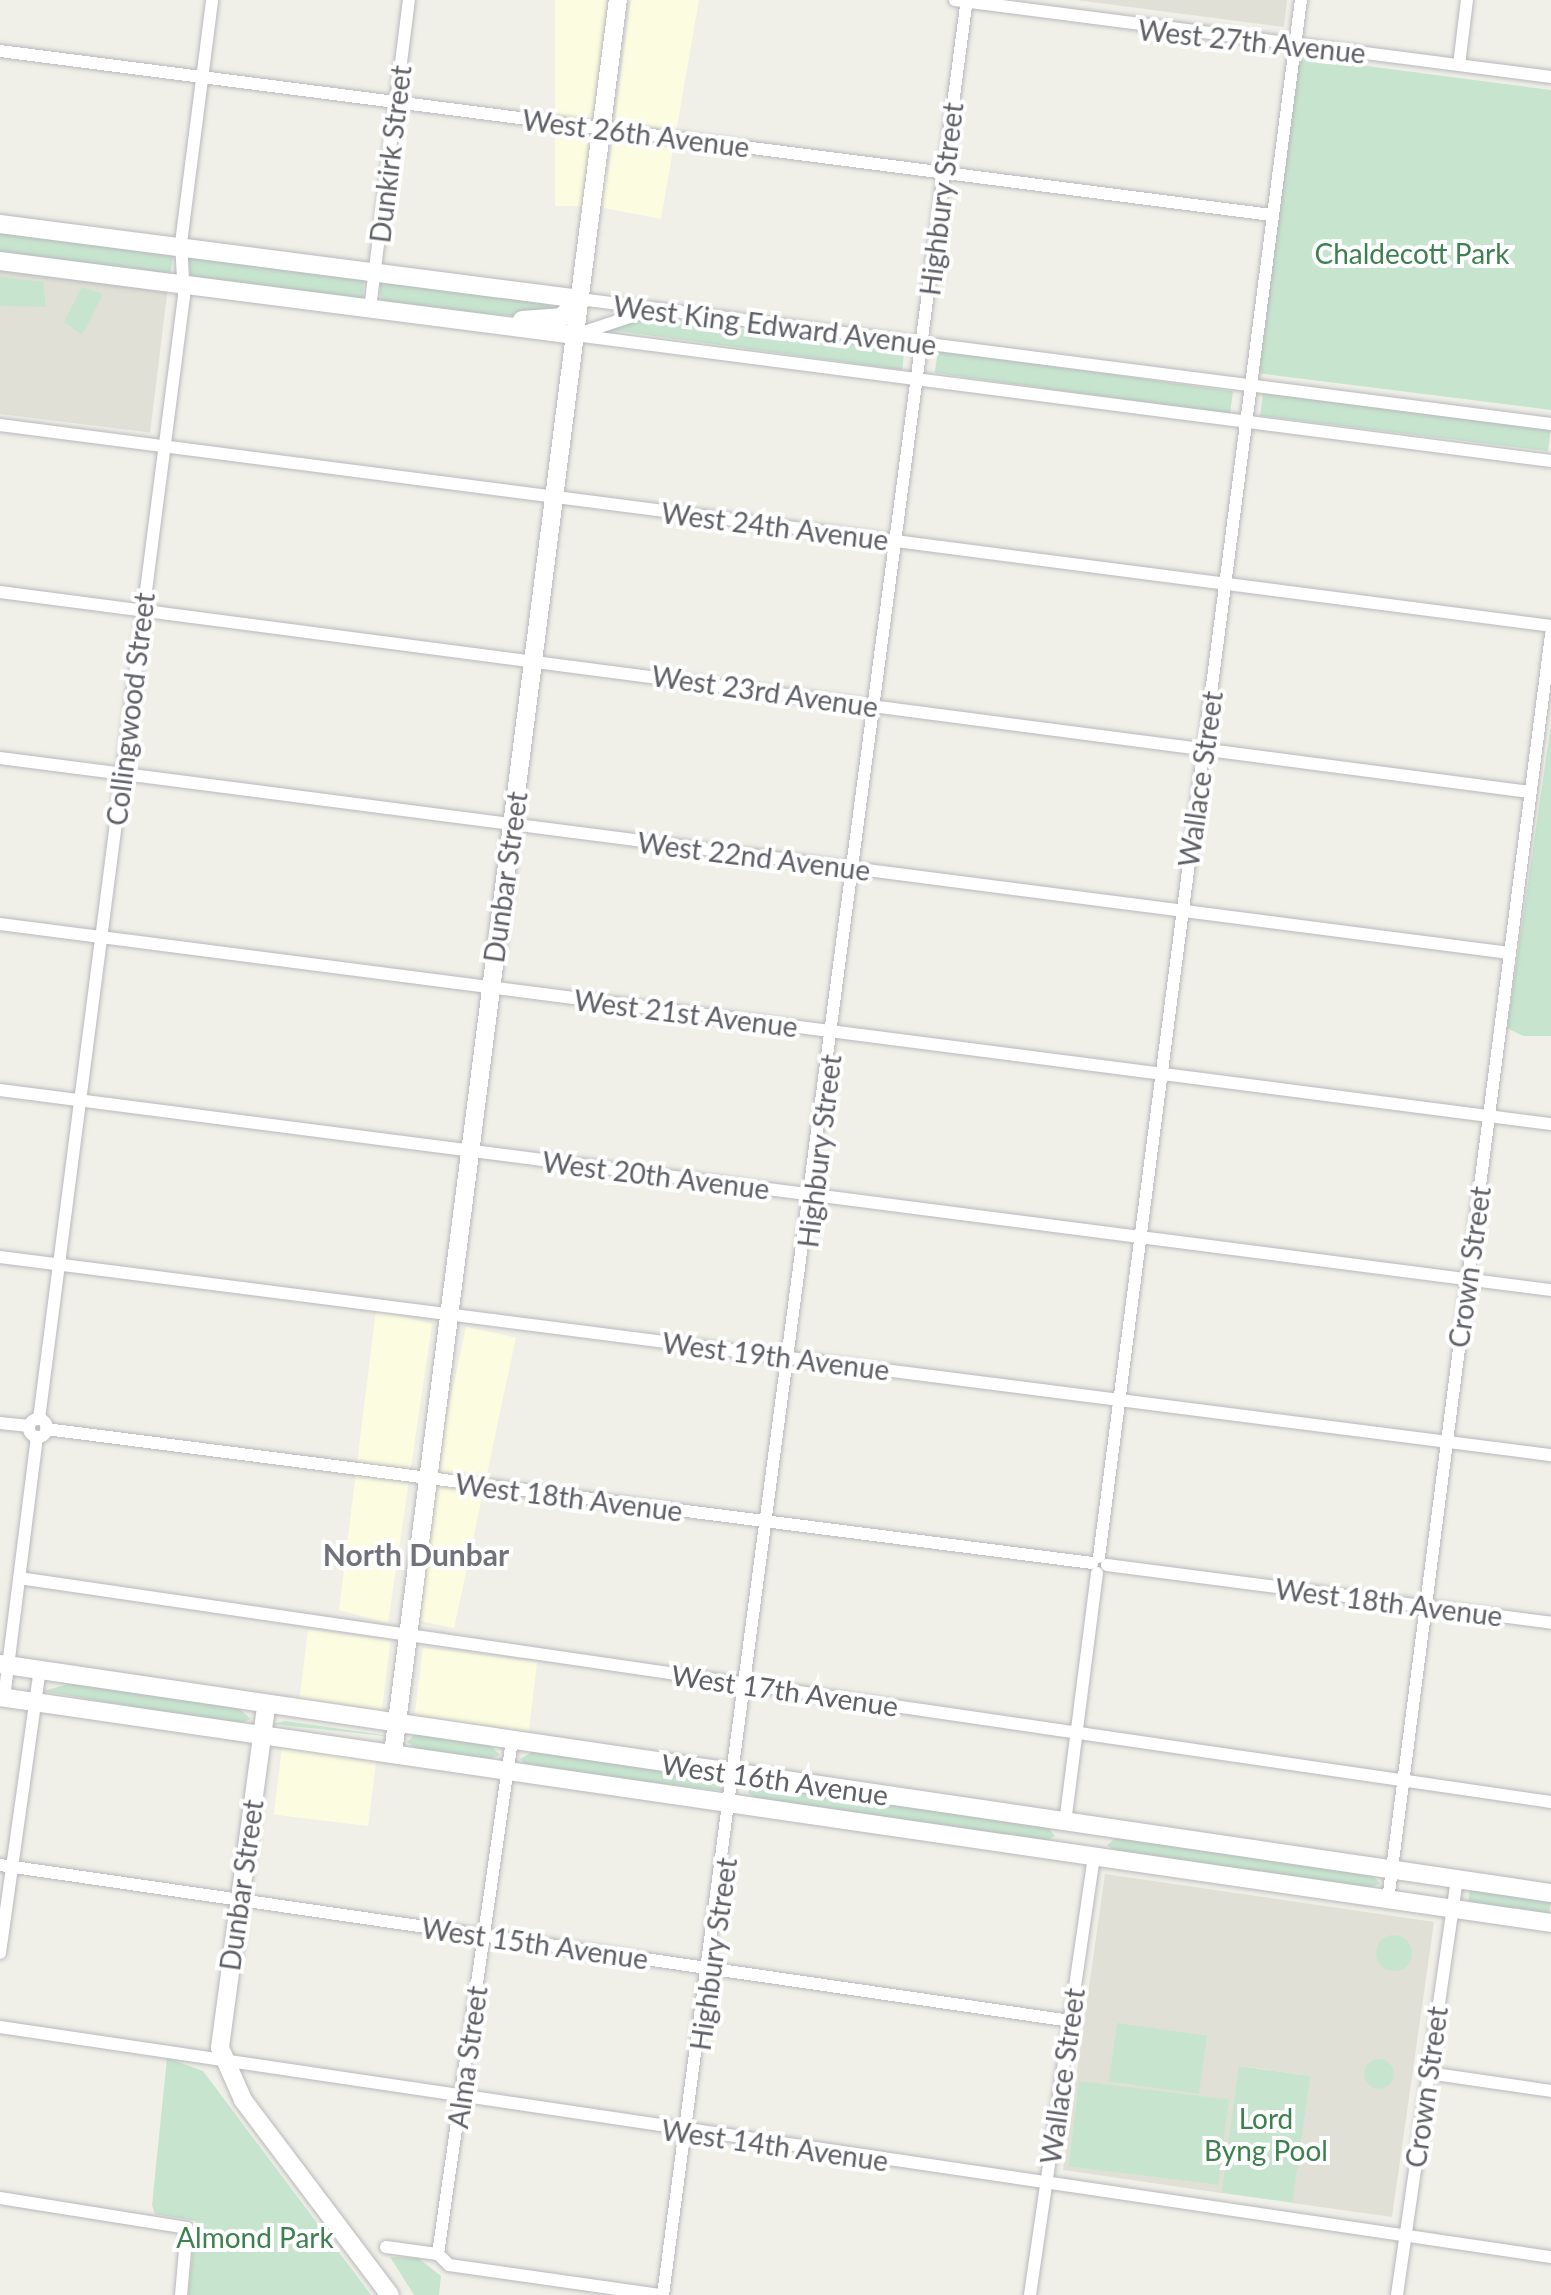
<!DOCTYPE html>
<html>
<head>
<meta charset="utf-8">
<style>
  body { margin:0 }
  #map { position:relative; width:1551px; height:2295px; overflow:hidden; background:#f0f0e8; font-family:Lato,sans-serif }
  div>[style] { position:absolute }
  .commercial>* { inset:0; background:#fcfce1; transform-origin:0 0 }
  .education>* { inset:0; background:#e0e0d6; transform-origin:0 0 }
  .green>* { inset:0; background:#c7e5ce; transform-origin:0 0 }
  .round { border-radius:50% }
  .roads { filter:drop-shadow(0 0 2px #b8b8bd) drop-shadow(0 0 2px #b8b8bd) }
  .minor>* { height:12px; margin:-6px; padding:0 6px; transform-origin:6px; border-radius:6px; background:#fff }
  .minor>.ring { margin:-6px; padding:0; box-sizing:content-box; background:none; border:12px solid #fff; border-radius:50% }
  .secondary>* { height:18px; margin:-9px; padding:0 9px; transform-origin:9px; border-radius:9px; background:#fff }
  span { translate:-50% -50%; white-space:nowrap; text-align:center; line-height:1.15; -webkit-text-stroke:8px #fff; paint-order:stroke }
  .street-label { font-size:28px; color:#5f6167 }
  .park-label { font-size:28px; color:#3c814f }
  .neighbourhood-label { font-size:30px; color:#707379; font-weight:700 }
</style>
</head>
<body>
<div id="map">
  <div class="commercial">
    <i style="left:555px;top:0;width:52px;height:206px"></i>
    <i style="clip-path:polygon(631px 0,699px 0,661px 219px,604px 208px)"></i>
    <i style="clip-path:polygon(376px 1310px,432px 1324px,388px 1623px,339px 1610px)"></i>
    <i style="left:466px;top:1327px;width:51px;height:297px;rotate:12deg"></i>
    <i style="left:308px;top:1630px;width:83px;height:72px;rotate:7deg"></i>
    <i style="left:423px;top:1648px;width:115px;height:70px;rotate:7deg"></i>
    <i style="left:282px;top:1748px;width:95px;height:67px;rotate:7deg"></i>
  </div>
  <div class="education">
    <i style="clip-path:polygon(1076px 0,1287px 0,1284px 27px)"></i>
    <i style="left:0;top:268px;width:169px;height:145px;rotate:7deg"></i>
    <i style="clip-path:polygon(1105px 1874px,1434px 1922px,1392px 2217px,1292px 2203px,1310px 2076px,1240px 2066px,1221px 2193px,1063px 2170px)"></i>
  </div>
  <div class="green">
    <i style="clip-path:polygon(1298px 57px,1551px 90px,1551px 410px,1257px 373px)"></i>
    <i style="left:0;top:230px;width:175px;height:25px;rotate:8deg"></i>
    <i style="clip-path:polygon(188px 254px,364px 279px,362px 300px,191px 279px)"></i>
    <i style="clip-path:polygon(0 277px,43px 282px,46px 307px,0 306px)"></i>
    <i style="clip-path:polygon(380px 282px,539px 301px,558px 309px,525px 317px,421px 309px,381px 303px)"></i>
    <i style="clip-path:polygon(82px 287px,103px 294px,82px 335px,64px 322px)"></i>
    <i style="clip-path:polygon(637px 318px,905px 347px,902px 370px,603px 329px)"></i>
    <i style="left:938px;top:350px;width:298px;height:23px;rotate:8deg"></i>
    <i style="left:1263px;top:393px;width:290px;height:23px;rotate:7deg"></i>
    <i style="clip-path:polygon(1551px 724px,1551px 1036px,1523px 1036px,1507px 1028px)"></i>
    <i style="clip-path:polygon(77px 1682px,236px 1706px,251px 1719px,236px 1725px,43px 1691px)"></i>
    <i style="clip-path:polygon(285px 1721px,383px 1735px,385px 1736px,272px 1724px)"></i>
    <i style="clip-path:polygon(417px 1732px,488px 1743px,500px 1755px,482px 1762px,421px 1752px,407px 1742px)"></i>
    <i style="clip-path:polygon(534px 1751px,709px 1776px,725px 1791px,530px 1768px,520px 1759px)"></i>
    <i style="clip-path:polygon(762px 1782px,1044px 1823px,1055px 1836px,1042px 1843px,764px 1803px,747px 1792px)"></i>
    <i style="clip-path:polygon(1120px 1835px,1367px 1871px,1381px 1884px,1359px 1890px,1123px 1856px,1107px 1845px)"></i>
    <i style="left:1470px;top:1890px;width:82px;height:13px;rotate:8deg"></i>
    <i class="round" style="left:1376px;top:1935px;width:36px;height:36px"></i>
    <i style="left:1117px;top:2023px;width:91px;height:59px;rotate:8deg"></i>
    <i style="clip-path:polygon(167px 2058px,203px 2071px,371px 2295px,188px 2295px,196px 2221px,155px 2214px,152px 2205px)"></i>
    <i class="round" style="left:1364px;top:2059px;width:30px;height:30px"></i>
    <i style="left:1239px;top:2066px;width:72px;height:128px;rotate:8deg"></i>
    <i style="left:1079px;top:2081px;width:151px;height:86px;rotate:7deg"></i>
    <i style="clip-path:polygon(390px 2257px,418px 2258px,441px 2276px,439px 2295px,414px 2295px)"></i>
  </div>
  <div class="roads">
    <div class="minor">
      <i style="left:955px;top:0;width:601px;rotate:7.36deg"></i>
      <i style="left:0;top:51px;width:1283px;rotate:7.35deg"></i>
      <i style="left:1459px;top:65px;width:65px;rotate:-83deg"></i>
      <i style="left:580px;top:299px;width:979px;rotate:7.34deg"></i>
      <i style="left:370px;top:308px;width:310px;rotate:-82.8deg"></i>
      <i style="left:575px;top:335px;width:984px;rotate:7.36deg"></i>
      <i style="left:575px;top:335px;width:71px;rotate:-18.2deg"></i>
      <i style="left:0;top:425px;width:1564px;rotate:7.38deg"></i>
      <i style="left:0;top:592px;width:1543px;rotate:7.45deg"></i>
      <i style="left:0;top:758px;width:1522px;rotate:7.36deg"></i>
      <i style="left:0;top:924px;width:1564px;rotate:7.35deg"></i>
      <i style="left:0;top:1090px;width:1564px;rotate:7.35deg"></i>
      <i style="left:0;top:1257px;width:1564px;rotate:7.28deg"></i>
      <i style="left:39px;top:1419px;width:1132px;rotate:-82.64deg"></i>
      <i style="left:184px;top:296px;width:53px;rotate:-93.2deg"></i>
      <i style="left:181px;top:243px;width:245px;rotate:-82.7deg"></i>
      <i class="ring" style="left:29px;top:1419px;width:6px;height:6px"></i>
      <i style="left:0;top:1423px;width:29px;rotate:6deg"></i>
      <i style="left:46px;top:1429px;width:1055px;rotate:7.3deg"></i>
      <i style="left:1099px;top:1557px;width:1570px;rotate:-82.61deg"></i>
      <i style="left:1107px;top:1565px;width:448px;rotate:7.4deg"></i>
      <i style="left:19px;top:1578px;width:1548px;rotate:8.32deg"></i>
      <i style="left:4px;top:1698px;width:263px;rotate:-82.8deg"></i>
      <i style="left:1065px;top:1823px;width:252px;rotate:-82.7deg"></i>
      <i style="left:0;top:1865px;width:1081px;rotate:8.29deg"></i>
      <i style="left:1388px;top:1900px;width:1276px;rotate:-82.66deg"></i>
      <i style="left:0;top:1953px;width:286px;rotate:-82deg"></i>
      <i style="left:0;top:2027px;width:1568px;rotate:8.44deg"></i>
      <i style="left:1428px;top:2073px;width:124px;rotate:8.3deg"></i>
      <i style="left:0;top:2198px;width:189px;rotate:9.1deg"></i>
      <i style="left:187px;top:2228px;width:67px;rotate:95.1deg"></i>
      <i style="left:386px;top:2247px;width:52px;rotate:7.7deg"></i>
      <i style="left:438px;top:2254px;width:16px;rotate:45deg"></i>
      <i style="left:449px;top:2265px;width:213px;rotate:8.1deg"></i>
      <i style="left:438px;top:2254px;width:519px;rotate:-81.81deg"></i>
      <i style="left:663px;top:2295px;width:2309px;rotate:-82.46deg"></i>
      <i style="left:1030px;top:2295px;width:444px;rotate:-81.7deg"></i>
      <i style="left:1397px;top:2295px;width:420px;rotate:-81.8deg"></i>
    </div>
    <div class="secondary">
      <i style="left:0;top:224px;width:585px;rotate:7.37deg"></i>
      <i style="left:0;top:261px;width:580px;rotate:7.33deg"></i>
      <i style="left:522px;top:320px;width:39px;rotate:-4deg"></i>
      <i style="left:561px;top:317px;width:26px;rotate:-43deg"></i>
      <i style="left:0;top:1664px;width:1568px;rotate:8.4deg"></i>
      <i style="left:0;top:1697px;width:1567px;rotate:8.29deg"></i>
      <i style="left:266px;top:1707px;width:344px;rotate:97.7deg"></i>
      <i style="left:220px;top:2048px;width:57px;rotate:66.1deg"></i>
      <i style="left:243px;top:2100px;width:244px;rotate:53deg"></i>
      <i style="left:393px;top:1753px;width:1767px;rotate:-82.69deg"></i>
    </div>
  </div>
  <div class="street-label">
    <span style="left:1252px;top:41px;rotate:6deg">West 27th Avenue</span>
    <span style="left:636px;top:133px;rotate:7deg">West 26th Avenue</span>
    <span style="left:390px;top:154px;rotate:-83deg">Dunkirk Street</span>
    <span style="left:941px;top:199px;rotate:-83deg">Highbury Street</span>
    <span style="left:775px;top:325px;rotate:7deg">West King Edward Avenue</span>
    <span style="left:775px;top:526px;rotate:7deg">West 24th Avenue</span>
    <span style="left:765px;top:691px;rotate:8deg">West 23rd Avenue</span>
    <span style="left:130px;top:709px;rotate:-83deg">Collingwood Street</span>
    <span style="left:1200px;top:779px;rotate:-82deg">Wallace Street</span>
    <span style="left:754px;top:856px;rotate:7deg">West 22nd Avenue</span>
    <span style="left:505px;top:877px;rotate:-82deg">Dunbar Street</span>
    <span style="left:686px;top:1013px;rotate:7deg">West 21st Avenue</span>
    <span style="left:819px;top:1151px;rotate:-83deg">Highbury Street</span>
    <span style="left:656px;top:1175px;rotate:7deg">West 20th Avenue</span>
    <span style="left:1469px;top:1267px;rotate:-82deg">Crown Street</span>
    <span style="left:776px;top:1356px;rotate:7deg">West 19th Avenue</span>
    <span style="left:569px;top:1497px;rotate:7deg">West 18th Avenue</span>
    <span style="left:1389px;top:1602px;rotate:7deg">West 18th Avenue</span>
    <span style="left:785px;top:1690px;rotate:8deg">West 17th Avenue</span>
    <span style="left:775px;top:1779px;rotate:8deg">West 16th Avenue</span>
    <span style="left:241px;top:1885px;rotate:-82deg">Dunbar Street</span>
    <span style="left:535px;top:1943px;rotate:8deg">West 15th Avenue</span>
    <span style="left:713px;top:1954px;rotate:-82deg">Highbury Street</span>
    <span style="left:467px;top:2057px;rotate:-82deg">Alma Street</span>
    <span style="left:1062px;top:2076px;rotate:-82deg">Wallace Street</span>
    <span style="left:1426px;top:2087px;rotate:-82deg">Crown Street</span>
    <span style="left:775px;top:2145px;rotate:8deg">West 14th Avenue</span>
  </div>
  <div class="park-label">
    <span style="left:1412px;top:253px">Chaldecott Park</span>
    <span style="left:1266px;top:2134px">Lord<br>Byng Pool</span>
    <span style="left:255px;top:2237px">Almond Park</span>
  </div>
  <div class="neighbourhood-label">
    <span style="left:416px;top:1554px">North Dunbar</span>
  </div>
</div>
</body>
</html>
